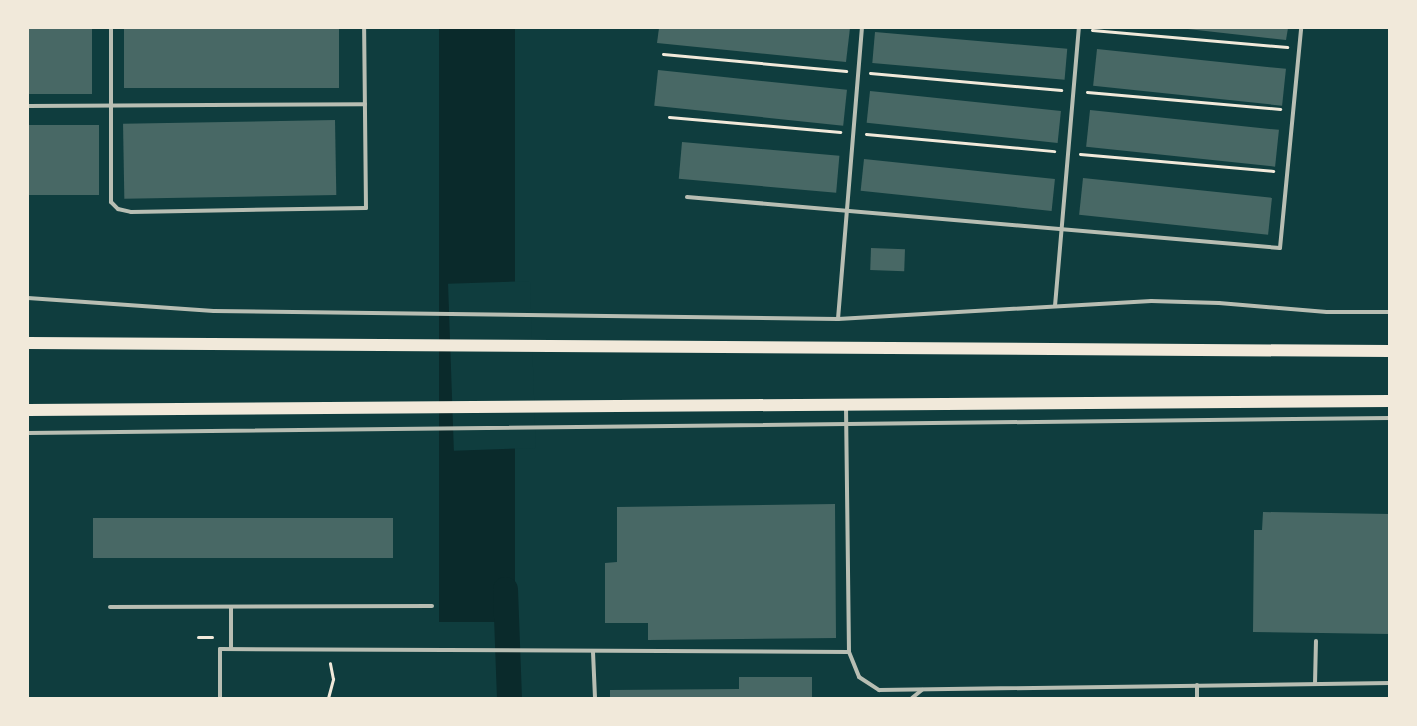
<!DOCTYPE html>
<html>
<head>
<meta charset="utf-8">
<style>
  body { margin:0 }
  #map { position:relative; width:1417px; height:726px; overflow:hidden; background:#0f3d3e; font-family:"Roboto Condensed",sans-serif }
  div>[style] { position:absolute }
  .water>* { inset:0; background:#0a2a2b; transform-origin:0 0 }
  .pier>* { inset:0; background:#0f3d3e; transform-origin:0 0 }
  .canal>* { height:25px; margin:-12.5px; padding:0 12.5px; transform-origin:12.5px; border-radius:12.5px; background:#0a2a2b }
  .building>* { inset:0; background:#486865; transform-origin:0 0 }
  .path>* { height:3px; margin:-1.5px; padding:0 1.5px; transform-origin:1.5px; border-radius:1.5px; background:#f1e9da }
  .service>* { height:4px; margin:-2px; padding:0 2px; transform-origin:2px; border-radius:2px; background:#b8beb3 }
  .primary>* { height:12px; margin:-6px; padding:0 6px; transform-origin:6px; border-radius:6px; background:#f1e9da }
  span { translate:-50% -50%; white-space:nowrap; text-align:center; line-height:1.15; -webkit-text-stroke:4px #f1e9da; paint-order:stroke }
  .frame { position:absolute; inset:0; border:29px solid #f1e9da; pointer-events:none }
</style>
</head>
<body>
<div id="map">
  <div class="water">
    <i style="left:439px;top:28px;width:76px;height:594px"></i>
  </div>
  <div class="pier">
    <i style="left:530px;top:281px;width:167px;height:82px;rotate:88deg"></i>
  </div>
  <div class="canal">
    <i style="left:505px;top:589px;width:109px;rotate:87.9deg"></i>
  </div>
  <div class="building">
    <i style="left:28px;top:28px;width:64px;height:66px"></i>
    <i style="left:124px;top:28px;width:215px;height:60px"></i>
    <i style="clip-path:polygon(659px 28px,850px 28px,846px 62px,657px 43px)"></i>
    <i style="clip-path:polygon(1179px 28px,1288px 28px,1286px 40px)"></i>
    <i style="left:875px;top:32px;width:193px;height:31px;rotate:5deg"></i>
    <i style="left:1097px;top:49px;width:190px;height:37px;rotate:6deg"></i>
    <i style="left:658px;top:70px;width:190px;height:36px;rotate:6deg"></i>
    <i style="left:870px;top:91px;width:192px;height:32px;rotate:6deg"></i>
    <i style="left:1090px;top:110px;width:190px;height:37px;rotate:6deg"></i>
    <i style="left:335px;top:120px;width:75px;height:212px;rotate:89deg"></i>
    <i style="left:28px;top:125px;width:71px;height:70px"></i>
    <i style="left:682px;top:142px;width:158px;height:37px;rotate:5deg"></i>
    <i style="left:864px;top:159px;width:192px;height:32px;rotate:6deg"></i>
    <i style="left:1083px;top:178px;width:190px;height:37px;rotate:6deg"></i>
    <i style="left:871px;top:248px;width:34px;height:22px;rotate:2deg"></i>
    <i style="clip-path:polygon(835px 504px,836px 638px,648px 640px,648px 623px,605px 623px,605px 563px,617px 562px,617px 507px)"></i>
    <i style="clip-path:polygon(1263px 512px,1390px 514px,1390px 634px,1253px 632px,1254px 530px,1262px 530px)"></i>
    <i style="left:93px;top:518px;width:300px;height:40px"></i>
    <i style="clip-path:polygon(739px 677px,812px 677px,812px 698px,610px 698px,610px 690px,739px 689px)"></i>
  </div>
  <div class="path">
    <i style="left:1092px;top:30px;width:196px;rotate:5deg"></i>
    <i style="left:663px;top:54px;width:184px;rotate:5.3deg"></i>
    <i style="left:870px;top:73px;width:192px;rotate:5.1deg"></i>
    <i style="left:1087px;top:92px;width:194px;rotate:5deg"></i>
    <i style="left:669px;top:117px;width:172px;rotate:5deg"></i>
    <i style="left:866px;top:134px;width:189px;rotate:5.2deg"></i>
    <i style="left:1080px;top:154px;width:194px;rotate:5deg"></i>
    <i style="left:198px;top:637px;width:14px"></i>
    <i style="left:328px;top:698px;width:20px;rotate:-75deg"></i>
    <i style="left:333px;top:679px;width:16px;rotate:-101deg"></i>
  </div>
  <div class="service">
    <i style="left:111px;top:28px;width:174px;rotate:90deg"></i>
    <i style="left:111px;top:202px;width:10px;rotate:45deg"></i>
    <i style="left:118px;top:209px;width:13px;rotate:13deg"></i>
    <i style="left:131px;top:212px;width:235px;rotate:-1deg"></i>
    <i style="left:366px;top:208px;width:180px;rotate:-90.6deg"></i>
    <i style="left:28px;top:106px;width:337px;rotate:-0.3deg"></i>
    <i style="left:687px;top:197px;width:595px;rotate:4.92deg"></i>
    <i style="left:1280px;top:248px;width:221px;rotate:-84.5deg"></i>
    <i style="left:28px;top:298px;width:186px;rotate:4deg"></i>
    <i style="left:214px;top:311px;width:624px;rotate:0.73deg"></i>
    <i style="left:838px;top:319px;width:314px;rotate:-3.3deg"></i>
    <i style="left:1151px;top:301px;width:68px;rotate:1.7deg"></i>
    <i style="left:1219px;top:303px;width:108px;rotate:4.8deg"></i>
    <i style="left:1327px;top:312px;width:63px"></i>
    <i style="left:1055px;top:306px;width:279px;rotate:-85.1deg"></i>
    <i style="left:838px;top:319px;width:292px;rotate:-85.3deg"></i>
    <i style="left:28px;top:433px;width:1362px;rotate:-0.63deg"></i>
    <i style="left:110px;top:607px;width:322px;rotate:-0.2deg"></i>
    <i style="left:231px;top:649px;width:42px;rotate:-90deg"></i>
    <i style="left:593px;top:652px;width:46px;rotate:87.5deg"></i>
    <i style="left:849px;top:652px;width:27px;rotate:68deg"></i>
    <i style="left:859px;top:677px;width:24px;rotate:33deg"></i>
    <i style="left:879px;top:690px;width:511px;rotate:-0.78deg"></i>
    <i style="left:1315px;top:684px;width:43px;rotate:-88.7deg"></i>
    <i style="left:1197px;top:685px;width:13px;rotate:90deg"></i>
    <i style="left:220px;top:698px;width:49px;rotate:-90deg"></i>
    <i style="left:220px;top:649px;width:629px;rotate:0.27deg"></i>
    <i style="left:849px;top:652px;width:246px;rotate:-90.7deg"></i>
    <i style="left:912px;top:698px;width:13px;rotate:-39deg"></i>
  </div>
  <div class="primary">
    <i style="left:28px;top:343px;width:1362px;rotate:0.34deg"></i>
    <i style="left:28px;top:410px;width:1362px;rotate:-0.38deg"></i>
  </div>
  <div class="frame"></div>
</div>
</body>
</html>
